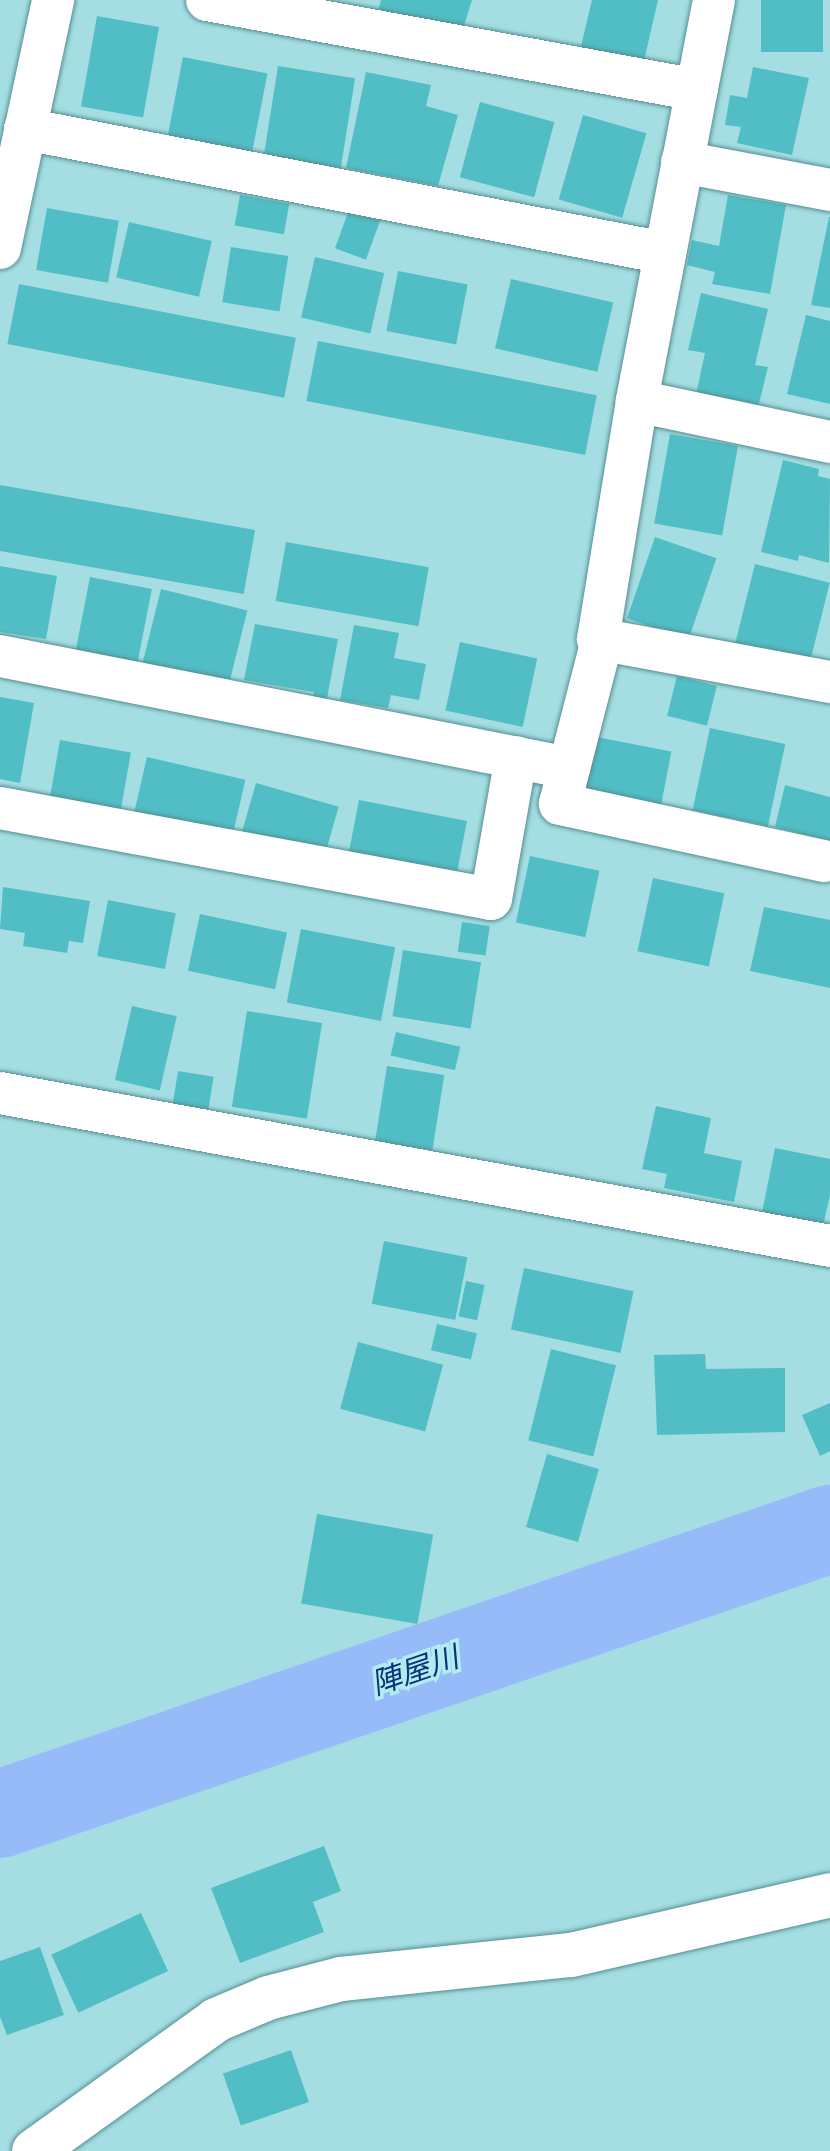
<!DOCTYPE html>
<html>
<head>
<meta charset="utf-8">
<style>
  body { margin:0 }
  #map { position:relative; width:830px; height:2151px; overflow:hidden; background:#a4dee3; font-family:"Fira Sans Condensed","Noto Sans JP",sans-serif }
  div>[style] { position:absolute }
  .river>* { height:88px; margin:-44px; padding:0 44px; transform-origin:44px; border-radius:44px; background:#97baf9 }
  .building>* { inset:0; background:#51bec6; transform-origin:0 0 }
  .roads { filter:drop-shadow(0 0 2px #558e92) drop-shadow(0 0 2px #558e92) }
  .minor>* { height:42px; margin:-21px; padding:0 21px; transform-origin:21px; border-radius:21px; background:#fff }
  .tertiary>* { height:44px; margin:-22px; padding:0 22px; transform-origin:22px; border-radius:22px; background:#fff }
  span { translate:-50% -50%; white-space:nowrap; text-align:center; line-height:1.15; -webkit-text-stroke:7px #b0ecf0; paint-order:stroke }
  .water-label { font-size:30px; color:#0e327a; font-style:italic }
</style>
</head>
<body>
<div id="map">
  <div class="river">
    <i style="left:0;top:1814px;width:878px;rotate:-18.95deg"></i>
  </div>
  <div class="building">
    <i style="clip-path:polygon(381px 0,472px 0,459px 42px,376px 18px)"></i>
    <i style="clip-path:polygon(592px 0,658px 0,641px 74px,578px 59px)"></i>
    <i style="left:761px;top:0;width:62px;height:52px"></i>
    <i style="left:97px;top:16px;width:63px;height:92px;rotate:10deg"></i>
    <i style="left:183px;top:57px;width:86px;height:82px;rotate:11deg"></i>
    <i style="left:278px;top:66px;width:78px;height:91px;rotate:9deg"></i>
    <i style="clip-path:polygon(753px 67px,809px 78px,792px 155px,737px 143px,741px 127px,725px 125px,730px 95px,747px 98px)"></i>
    <i style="clip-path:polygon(366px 72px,431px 85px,426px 106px,458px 115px,438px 186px,346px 168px)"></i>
    <i style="left:480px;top:102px;width:77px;height:78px;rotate:15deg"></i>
    <i style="left:583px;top:115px;width:66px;height:88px;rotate:16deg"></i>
    <i style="left:240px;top:195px;width:50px;height:31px;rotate:10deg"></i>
    <i style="clip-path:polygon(728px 195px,786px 205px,770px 294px,712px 284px,715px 272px,687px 265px,692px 240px,719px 246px)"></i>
    <i style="left:350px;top:207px;width:33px;height:44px;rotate:20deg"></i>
    <i style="left:47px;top:208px;width:73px;height:63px;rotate:10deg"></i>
    <i style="clip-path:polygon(829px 217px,830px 217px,830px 308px,811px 305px)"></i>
    <i style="left:129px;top:222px;width:85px;height:57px;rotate:13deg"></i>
    <i style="left:231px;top:247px;width:58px;height:56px;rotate:9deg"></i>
    <i style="left:315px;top:257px;width:71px;height:62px;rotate:13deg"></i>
    <i style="left:398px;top:271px;width:71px;height:61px;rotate:11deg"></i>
    <i style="left:511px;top:279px;width:105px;height:71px;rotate:13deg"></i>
    <i style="left:19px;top:284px;width:282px;height:61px;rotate:11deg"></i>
    <i style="clip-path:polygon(701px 293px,768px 309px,755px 365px,768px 367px,757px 412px,695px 399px,705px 353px,688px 350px)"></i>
    <i style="clip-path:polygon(806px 315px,830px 321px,830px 404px,787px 394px)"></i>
    <i style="left:318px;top:341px;width:284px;height:61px;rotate:11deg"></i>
    <i style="left:670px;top:434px;width:69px;height:91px;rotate:10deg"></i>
    <i style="clip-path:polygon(783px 460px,819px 469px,818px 476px,830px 479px,829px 563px,799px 555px,798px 561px,761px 552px)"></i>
    <i style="left:0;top:485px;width:259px;height:65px;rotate:10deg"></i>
    <i style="left:655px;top:537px;width:65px;height:86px;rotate:19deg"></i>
    <i style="left:286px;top:542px;width:145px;height:60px;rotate:10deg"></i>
    <i style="left:755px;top:564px;width:77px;height:82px;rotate:14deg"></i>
    <i style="clip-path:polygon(0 566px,57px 576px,46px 639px,0 632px)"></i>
    <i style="left:90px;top:577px;width:63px;height:77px;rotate:11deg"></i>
    <i style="left:161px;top:589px;width:89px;height:76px;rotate:14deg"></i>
    <i style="clip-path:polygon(255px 624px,338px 639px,325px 709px,311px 707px,314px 692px,244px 680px)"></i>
    <i style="clip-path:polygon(354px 625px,399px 633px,394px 658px,426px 664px,419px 700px,391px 695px,388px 708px,340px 700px)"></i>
    <i style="left:460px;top:642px;width:79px;height:70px;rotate:12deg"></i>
    <i style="left:677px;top:676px;width:41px;height:41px;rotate:14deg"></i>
    <i style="clip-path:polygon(0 697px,34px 703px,20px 783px,0 779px)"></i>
    <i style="left:710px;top:728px;width:77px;height:84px;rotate:12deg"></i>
    <i style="left:586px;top:735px;width:87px;height:63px;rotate:11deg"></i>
    <i style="left:60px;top:740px;width:72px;height:65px;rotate:10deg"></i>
    <i style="left:147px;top:757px;width:101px;height:59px;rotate:13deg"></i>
    <i style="left:256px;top:783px;width:86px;height:52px;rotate:16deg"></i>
    <i style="clip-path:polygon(785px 785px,830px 797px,830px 841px,775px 827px)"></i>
    <i style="left:359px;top:800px;width:110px;height:57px;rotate:11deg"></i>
    <i style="left:530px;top:856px;width:71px;height:68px;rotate:12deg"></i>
    <i style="left:653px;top:878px;width:73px;height:75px;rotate:12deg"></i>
    <i style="clip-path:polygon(3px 887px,90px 901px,83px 943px,69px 941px,67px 953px,23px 946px,25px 933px,0 929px)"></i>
    <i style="left:108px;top:900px;width:69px;height:57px;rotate:11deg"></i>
    <i style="clip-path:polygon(764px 907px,830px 920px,830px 988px,750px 971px)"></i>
    <i style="left:200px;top:914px;width:89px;height:58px;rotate:12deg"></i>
    <i style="left:462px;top:922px;width:28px;height:30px;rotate:8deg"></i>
    <i style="left:301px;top:929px;width:96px;height:75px;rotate:11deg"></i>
    <i style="left:403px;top:950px;width:79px;height:67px;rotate:9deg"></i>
    <i style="left:132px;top:1006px;width:46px;height:76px;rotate:13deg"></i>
    <i style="left:247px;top:1011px;width:76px;height:97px;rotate:9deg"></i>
    <i style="left:396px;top:1032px;width:66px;height:24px;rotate:13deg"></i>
    <i style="left:387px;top:1066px;width:58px;height:76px;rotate:9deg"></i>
    <i style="left:178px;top:1071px;width:36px;height:33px;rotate:9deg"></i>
    <i style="clip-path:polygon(656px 1106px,711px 1118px,704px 1153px,742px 1161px,734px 1202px,664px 1188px,667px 1174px,642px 1169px)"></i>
    <i style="clip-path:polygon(775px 1148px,830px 1159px,830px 1195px,821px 1235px,760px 1222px)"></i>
    <i style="left:384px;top:1241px;width:85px;height:64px;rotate:11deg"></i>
    <i style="left:524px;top:1268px;width:112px;height:63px;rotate:12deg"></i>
    <i style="left:466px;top:1281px;width:19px;height:36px;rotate:12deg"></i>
    <i style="left:437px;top:1324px;width:41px;height:27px;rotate:13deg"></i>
    <i style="left:358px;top:1342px;width:88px;height:69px;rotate:15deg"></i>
    <i style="left:551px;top:1349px;width:67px;height:94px;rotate:14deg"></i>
    <i style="clip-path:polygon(705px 1354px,706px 1369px,785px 1368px,785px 1432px,657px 1435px,654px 1355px)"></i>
    <i style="clip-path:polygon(830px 1403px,830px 1451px,820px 1456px,802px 1415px)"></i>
    <i style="left:547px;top:1454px;width:54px;height:76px;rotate:16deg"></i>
    <i style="left:317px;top:1514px;width:118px;height:91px;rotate:10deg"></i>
    <i style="clip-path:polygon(324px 1846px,341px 1891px,313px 1902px,324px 1932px,240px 1963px,211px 1888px)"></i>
    <i style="left:141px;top:1913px;width:64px;height:99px;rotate:65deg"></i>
    <i style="clip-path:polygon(40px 1947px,64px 2015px,7px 2035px,0 2017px,0 1961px)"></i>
    <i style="left:291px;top:2050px;width:55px;height:72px;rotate:71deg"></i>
  </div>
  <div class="roads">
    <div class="minor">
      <i style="left:207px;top:0;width:498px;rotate:10.4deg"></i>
      <i style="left:714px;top:0;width:408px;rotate:100.9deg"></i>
      <i style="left:637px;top:401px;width:241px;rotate:99.3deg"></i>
      <i style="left:598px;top:639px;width:236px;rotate:10.5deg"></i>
      <i style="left:25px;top:129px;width:652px;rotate:10.97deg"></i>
      <i style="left:682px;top:162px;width:151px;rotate:10.7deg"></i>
      <i style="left:0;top:248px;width:254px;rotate:-77.9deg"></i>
      <i style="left:637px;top:401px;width:197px;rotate:12deg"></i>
      <i style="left:602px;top:640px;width:169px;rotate:104.4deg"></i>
      <i style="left:560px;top:804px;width:270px;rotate:12.2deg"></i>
      <i style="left:0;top:656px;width:580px;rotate:11.14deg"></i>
      <i style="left:0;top:808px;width:499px;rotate:10.5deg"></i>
      <i style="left:491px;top:899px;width:144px;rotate:-80deg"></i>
      <i style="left:0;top:1093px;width:844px;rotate:10.44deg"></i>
    </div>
    <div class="tertiary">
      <i style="left:34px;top:2151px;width:224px;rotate:-35.7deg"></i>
      <i style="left:216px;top:2020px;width:56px;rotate:-22.9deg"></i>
      <i style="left:268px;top:1998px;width:75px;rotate:-14.6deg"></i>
      <i style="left:341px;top:1979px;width:231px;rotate:-6deg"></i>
      <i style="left:571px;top:1955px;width:266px;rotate:-13deg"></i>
    </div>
  </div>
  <div class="water-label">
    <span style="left:415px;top:1671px;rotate:-19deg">陣屋川</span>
  </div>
</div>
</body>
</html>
